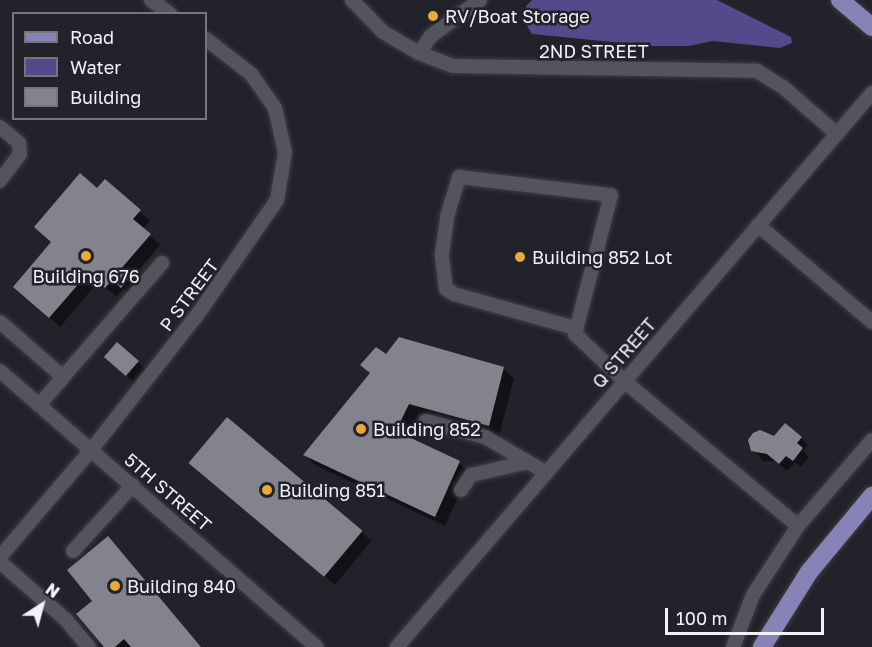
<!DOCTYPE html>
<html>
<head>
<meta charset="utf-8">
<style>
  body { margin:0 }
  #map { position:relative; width:872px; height:647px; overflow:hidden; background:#22222a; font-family:"Golos Text",sans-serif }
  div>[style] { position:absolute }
  .water>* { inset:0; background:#544a8b }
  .shadow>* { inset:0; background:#0007 }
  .building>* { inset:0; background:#83838d; transform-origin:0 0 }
  .roads { filter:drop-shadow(0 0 2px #3f3e44) drop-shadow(0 0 2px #3f3e44) }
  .minor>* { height:14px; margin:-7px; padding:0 7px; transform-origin:7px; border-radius:7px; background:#55545e }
  .major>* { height:18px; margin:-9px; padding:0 9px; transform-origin:9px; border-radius:9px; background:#8883b6 }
  .dots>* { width:16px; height:16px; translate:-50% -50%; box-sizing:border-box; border:3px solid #22222a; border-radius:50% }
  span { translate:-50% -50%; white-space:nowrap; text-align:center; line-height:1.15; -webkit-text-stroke:5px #22222a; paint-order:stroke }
  .poi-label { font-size:18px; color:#f2f1f7 }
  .left { translate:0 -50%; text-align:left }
  .street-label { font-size:18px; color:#f2f1f7 }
  .legend { position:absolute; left:12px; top:12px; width:195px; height:108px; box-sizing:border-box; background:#22222a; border:2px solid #75757c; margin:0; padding:8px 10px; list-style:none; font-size:18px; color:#f2f1f7 }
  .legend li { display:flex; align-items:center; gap:12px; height:30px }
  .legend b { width:30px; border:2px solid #75757c }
  .north { position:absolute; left:12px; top:575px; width:60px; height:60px; -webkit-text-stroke:4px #22222a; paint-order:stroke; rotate:36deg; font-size:16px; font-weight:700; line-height:24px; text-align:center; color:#f2f1f7 }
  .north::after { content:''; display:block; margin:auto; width:21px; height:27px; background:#f2f1f7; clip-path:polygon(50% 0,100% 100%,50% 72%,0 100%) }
  .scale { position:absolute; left:665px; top:608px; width:159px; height:27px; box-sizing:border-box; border:3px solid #f2f1f7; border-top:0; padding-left:8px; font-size:18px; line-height:21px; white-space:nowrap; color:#f2f1f7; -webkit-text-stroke:4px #22222a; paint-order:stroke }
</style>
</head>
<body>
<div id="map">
  <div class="water">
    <i style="clip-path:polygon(532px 0,717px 0,791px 37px,792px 43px,780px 48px,712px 41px,689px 46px,652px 46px,532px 34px,524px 21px,526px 6px)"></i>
  </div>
  <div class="shadow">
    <i style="clip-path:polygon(105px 181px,150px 221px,143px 229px,160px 245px,130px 280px,138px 289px,132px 297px,123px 289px,116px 296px,98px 282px,60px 327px,15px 287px)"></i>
    <i style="clip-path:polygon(400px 339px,504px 369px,514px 379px,499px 435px,419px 413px,407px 438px,459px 463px,469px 473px,445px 526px,315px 465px,305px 455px,371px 374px,362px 365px,386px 357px)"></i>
    <i style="clip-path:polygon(138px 362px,145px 369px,134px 382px,113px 364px)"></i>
    <i style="clip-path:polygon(775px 438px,801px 438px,808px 445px,803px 451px,809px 457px,801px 467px,795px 462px,787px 471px,776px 461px,763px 461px,749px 444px)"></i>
    <i style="clip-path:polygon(201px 473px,361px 531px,371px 541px,335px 585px)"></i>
    <i style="clip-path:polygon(118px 548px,201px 647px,106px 647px,94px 601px)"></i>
  </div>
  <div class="building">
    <i style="clip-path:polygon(80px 173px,97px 188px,105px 179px,141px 210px,133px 219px,151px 234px,120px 270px,129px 278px,121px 288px,112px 280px,105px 288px,88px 273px,49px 318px,13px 287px,51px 242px,34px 227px)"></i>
    <i style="clip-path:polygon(399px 337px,504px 367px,489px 426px,409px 404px,396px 431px,460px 461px,435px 517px,303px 455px,370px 373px,360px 365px,376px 347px,386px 354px)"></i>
    <i style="left:117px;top:342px;width:29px;height:20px;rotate:41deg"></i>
    <i style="left:227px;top:417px;width:177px;height:60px;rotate:40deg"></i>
    <i style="clip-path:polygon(785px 423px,802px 437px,797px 443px,803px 448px,793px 461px,786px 456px,779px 464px,767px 454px,751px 451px,748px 440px,753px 433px,760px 430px,774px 436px)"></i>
    <i style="clip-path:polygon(108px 536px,201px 647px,131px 647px,124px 639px,115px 647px,104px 647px,76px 614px,92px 601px,67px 570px)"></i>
  </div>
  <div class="roads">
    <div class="minor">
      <i style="left:151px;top:0;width:24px;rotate:36deg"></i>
      <i style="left:352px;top:0;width:45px;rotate:45.9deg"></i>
      <i style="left:383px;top:32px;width:42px;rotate:30.3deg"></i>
      <i style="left:419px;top:53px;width:36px;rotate:21deg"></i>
      <i style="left:453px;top:66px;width:304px;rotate:0.9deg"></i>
      <i style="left:757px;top:71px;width:31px;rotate:32deg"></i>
      <i style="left:783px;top:87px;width:72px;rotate:41deg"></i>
      <i style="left:419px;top:53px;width:21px;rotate:-55deg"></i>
      <i style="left:431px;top:36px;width:61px;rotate:-36.3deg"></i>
      <i style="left:0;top:127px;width:25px;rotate:40deg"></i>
      <i style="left:19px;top:143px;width:11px;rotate:85deg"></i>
      <i style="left:20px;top:154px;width:34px;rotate:127deg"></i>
      <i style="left:758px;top:225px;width:150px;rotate:40.4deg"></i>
      <i style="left:0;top:322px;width:84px;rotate:41.1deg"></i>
      <i style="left:63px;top:377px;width:151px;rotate:-49deg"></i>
      <i style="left:575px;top:328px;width:126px;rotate:-164.3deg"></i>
      <i style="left:454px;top:294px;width:9px;rotate:-148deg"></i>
      <i style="left:446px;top:289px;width:35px;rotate:-97deg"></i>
      <i style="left:442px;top:254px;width:37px;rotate:-82deg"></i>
      <i style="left:447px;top:217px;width:42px;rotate:-73.3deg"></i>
      <i style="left:459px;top:177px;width:153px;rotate:6.8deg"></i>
      <i style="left:611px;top:195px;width:144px;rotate:104.5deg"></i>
      <i style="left:575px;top:334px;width:68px;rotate:43.8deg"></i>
      <i style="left:624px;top:381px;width:226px;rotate:39.8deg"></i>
      <i style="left:798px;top:526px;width:82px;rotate:123.1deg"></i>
      <i style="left:753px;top:595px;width:56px;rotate:111deg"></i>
      <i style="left:0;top:371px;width:420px;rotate:41.1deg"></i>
      <i style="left:39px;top:405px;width:37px;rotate:-49deg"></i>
      <i style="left:426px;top:421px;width:61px;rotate:15.2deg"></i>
      <i style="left:485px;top:437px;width:69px;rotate:30.3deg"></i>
      <i style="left:461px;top:490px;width:18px;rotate:-56deg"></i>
      <i style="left:471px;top:475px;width:58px;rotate:-12.8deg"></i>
      <i style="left:798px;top:526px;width:113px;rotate:-49.3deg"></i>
      <i style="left:73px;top:551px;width:89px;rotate:-47.7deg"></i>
      <i style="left:0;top:557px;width:142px;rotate:-49.6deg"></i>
      <i style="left:92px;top:449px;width:172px;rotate:-51.9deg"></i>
      <i style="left:198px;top:314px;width:139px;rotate:-55.3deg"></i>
      <i style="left:277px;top:200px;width:48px;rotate:-80.3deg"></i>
      <i style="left:285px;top:153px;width:46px;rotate:-102.5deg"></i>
      <i style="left:275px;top:108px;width:42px;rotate:-125.2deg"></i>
      <i style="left:251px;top:74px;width:57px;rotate:-142.1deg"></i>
      <i style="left:0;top:562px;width:88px;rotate:41.3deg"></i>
      <i style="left:66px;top:620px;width:35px;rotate:50deg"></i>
      <i style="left:397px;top:647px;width:730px;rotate:-49.39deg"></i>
    </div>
    <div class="major">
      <i style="left:840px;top:0;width:42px;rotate:40.2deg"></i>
      <i style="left:762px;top:647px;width:89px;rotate:-57.9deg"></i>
      <i style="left:809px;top:572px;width:99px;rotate:-50.3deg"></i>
    </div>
  </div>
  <div class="dots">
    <i style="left:433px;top:16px;background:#e9aa38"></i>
    <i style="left:86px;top:256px;background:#e9aa38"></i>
    <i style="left:520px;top:257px;background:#e9aa38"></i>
    <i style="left:361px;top:429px;background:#e9aa38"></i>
    <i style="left:267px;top:490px;background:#e9aa38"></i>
    <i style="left:115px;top:586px;background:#e9aa38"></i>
  </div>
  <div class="poi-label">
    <span class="left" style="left:445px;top:16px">RV/Boat Storage</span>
    <span class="left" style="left:532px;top:257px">Building 852 Lot</span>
    <span style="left:86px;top:276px">Building 676</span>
    <span class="left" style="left:373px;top:429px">Building 852</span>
    <span class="left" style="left:279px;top:490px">Building 851</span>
    <span class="left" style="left:127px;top:586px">Building 840</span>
  </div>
  <div class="street-label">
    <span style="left:594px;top:51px">2ND STREET</span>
    <span style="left:189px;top:295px;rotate:-53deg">P STREET</span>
    <span style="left:624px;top:353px;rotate:-49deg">Q STREET</span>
    <span style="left:168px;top:492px;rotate:41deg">5TH STREET</span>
  </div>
  <ul class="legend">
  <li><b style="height:8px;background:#8883b6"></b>Road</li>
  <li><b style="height:16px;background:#544a8b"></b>Water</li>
  <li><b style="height:16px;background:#83838d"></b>Building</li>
  </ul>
  <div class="north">N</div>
  <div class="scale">100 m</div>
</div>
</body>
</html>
